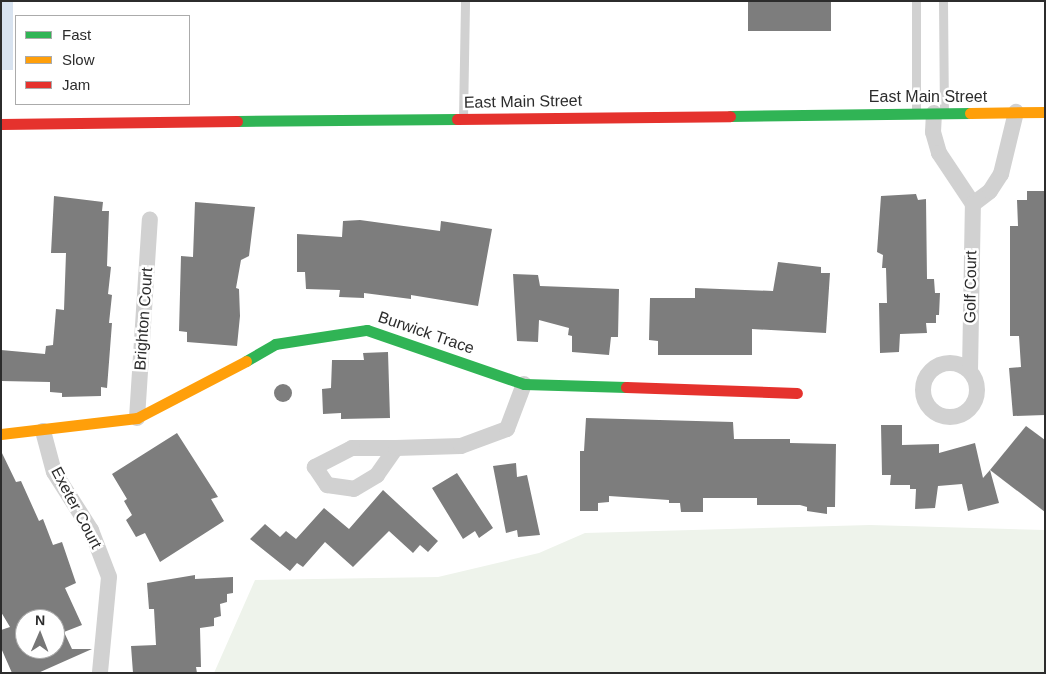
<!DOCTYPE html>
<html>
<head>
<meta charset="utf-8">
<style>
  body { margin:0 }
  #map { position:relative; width:1046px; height:674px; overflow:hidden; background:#fff; font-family:Arial,sans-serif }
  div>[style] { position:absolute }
  .green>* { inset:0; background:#eef3eb }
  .water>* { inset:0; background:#d8e3f0; transform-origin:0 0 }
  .building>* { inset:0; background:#7d7d7d; transform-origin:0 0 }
  .round { border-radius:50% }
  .lane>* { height:9px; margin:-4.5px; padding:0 4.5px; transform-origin:4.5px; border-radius:4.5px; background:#d1d1d1 }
  .street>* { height:16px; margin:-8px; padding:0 8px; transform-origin:8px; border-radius:8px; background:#d1d1d1 }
  .street>.ring { margin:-8px; padding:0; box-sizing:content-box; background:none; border:16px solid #d1d1d1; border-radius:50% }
  .fast>* { height:11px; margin:-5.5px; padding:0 5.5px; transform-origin:5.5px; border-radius:5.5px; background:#30b455 }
  .slow>* { height:11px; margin:-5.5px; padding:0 5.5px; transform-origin:5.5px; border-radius:5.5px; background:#ff9f0a }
  .jam>* { height:11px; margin:-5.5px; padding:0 5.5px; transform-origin:5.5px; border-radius:5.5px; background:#e5322d }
  span { translate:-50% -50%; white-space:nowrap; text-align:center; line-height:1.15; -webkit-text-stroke:5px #fff; paint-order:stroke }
  .street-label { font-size:16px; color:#2c2c2c }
  .frame { position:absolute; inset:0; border:2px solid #2c2c2c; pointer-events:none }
  .legend { position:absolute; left:15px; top:15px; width:175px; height:90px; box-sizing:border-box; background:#fff; border:1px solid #ababab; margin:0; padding:6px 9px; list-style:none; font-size:15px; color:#2c2c2c }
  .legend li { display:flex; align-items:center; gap:10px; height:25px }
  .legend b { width:25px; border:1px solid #ababab }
  .north { position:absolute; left:15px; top:609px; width:50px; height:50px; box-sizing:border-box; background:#fff; border:1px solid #ababab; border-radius:50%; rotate:1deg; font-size:14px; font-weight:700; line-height:20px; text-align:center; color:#2c2c2c }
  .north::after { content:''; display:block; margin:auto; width:18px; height:22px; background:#767676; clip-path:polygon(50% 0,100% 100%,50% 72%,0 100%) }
</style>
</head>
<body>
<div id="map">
  <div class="green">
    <i style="clip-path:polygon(870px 525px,1045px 530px,1045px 673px,214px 673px,255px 580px,438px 577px,539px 553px,585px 533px)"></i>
  </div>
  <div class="water">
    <i style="left:1px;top:1px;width:12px;height:69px"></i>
  </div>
  <div class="building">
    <i style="left:748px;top:1px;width:83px;height:30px"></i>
    <i style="clip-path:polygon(1027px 191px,1045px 191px,1045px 415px,1013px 416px,1009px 368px,1021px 367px,1019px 336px,1010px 336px,1010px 226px,1018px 226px,1017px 200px,1027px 200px)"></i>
    <i style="clip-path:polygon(916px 194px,918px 200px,926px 199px,927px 279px,934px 279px,935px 293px,940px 293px,939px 315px,936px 315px,936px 323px,926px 323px,927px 333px,900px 334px,899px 352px,880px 353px,879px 303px,887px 303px,886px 268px,882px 268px,883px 255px,877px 252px,881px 196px)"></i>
    <i style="clip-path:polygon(54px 196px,103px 202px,102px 211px,109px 211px,107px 266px,111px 267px,108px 294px,112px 295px,109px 323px,112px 323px,107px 388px,101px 387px,101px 396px,62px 397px,62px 393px,50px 392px,50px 382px,1px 381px,1px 350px,45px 354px,46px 346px,53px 345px,56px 309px,64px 310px,66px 253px,51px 253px)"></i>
    <i style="clip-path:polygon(195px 202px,255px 207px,249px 256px,241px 260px,236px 288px,239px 289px,240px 316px,237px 346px,187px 342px,187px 332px,179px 331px,181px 256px,193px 257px)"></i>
    <i style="clip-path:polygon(360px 220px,440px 231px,441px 221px,492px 229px,478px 306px,411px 295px,411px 299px,364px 293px,364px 298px,339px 297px,340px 290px,306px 289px,305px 272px,297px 272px,297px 234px,342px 237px,343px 221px)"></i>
    <i style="clip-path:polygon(778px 262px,821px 267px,821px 273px,830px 273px,826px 333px,752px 329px,752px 355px,658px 355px,658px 341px,649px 340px,650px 298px,695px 298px,695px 288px,773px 291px)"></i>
    <i style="clip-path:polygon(513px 274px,538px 275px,540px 286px,619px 289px,618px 337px,611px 337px,609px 355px,572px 352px,572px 336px,568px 335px,569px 328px,539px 320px,538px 342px,517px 341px)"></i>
    <i style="clip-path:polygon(388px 352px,390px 418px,341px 419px,341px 413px,323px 414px,322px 389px,331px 388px,332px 360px,364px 360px,363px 353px)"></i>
    <i class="round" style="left:274px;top:384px;width:18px;height:18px"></i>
    <i style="clip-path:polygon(586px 418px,733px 422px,734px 439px,790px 439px,790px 443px,836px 444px,835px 507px,827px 507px,827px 514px,807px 511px,807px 507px,800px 505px,757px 505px,757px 498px,703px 498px,703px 512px,681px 512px,680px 503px,669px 503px,669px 500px,609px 496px,609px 502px,598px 503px,598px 511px,580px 511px,580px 451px,584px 451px)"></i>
    <i style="clip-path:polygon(881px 425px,902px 425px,902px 445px,939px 444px,939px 453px,975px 443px,983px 478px,990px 470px,999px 503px,968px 511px,962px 484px,938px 486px,935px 508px,915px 509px,916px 489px,910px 489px,910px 485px,890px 485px,891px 475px,882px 475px)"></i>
    <i style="clip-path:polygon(1026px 426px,1045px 440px,1045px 512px,990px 470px)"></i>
    <i style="clip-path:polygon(177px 433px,218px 497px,211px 499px,224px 521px,160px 562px,145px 533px,136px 537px,126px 520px,132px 515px,124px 501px,127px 499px,112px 474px)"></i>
    <i style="clip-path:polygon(evenodd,1px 451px,16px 482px,21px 481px,39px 521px,43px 519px,53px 545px,62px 542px,76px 583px,65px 588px,82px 625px,64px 632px,72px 649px,92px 649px,38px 673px,12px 673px,1px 648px,1px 630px,10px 627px,1px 612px,1px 451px,25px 619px,55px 619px,55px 649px,25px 649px,25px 619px)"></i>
    <i style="clip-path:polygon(516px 463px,517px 477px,527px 475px,540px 535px,518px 537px,517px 530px,506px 533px,493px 466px)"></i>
    <i style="clip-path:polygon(457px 473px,493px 528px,479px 538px,475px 531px,463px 539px,432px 488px)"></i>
    <i style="clip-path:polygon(383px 490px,438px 541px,428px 552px,420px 545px,413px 553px,389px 531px,353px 567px,325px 542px,303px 567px,297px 563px,290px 571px,250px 539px,265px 524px,280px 537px,286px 531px,296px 539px,324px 508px,349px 529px)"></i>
    <i style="clip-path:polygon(195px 575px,195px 579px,233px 577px,233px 593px,227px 594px,227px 602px,220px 604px,221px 616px,214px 618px,214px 626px,200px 628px,201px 667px,196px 667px,197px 673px,133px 673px,131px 646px,156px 645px,154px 609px,149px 609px,147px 583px)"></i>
  </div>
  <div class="lane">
    <i style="left:943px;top:1px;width:112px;rotate:89.5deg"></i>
    <i style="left:916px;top:113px;width:112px;rotate:-90deg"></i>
    <i style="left:463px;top:118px;width:117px;rotate:-89deg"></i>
  </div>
  <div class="street">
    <i style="left:934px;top:113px;width:19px;rotate:93deg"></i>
    <i style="left:933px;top:132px;width:22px;rotate:74deg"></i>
    <i style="left:939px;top:153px;width:61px;rotate:56.3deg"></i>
    <i style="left:973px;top:204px;width:21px;rotate:-37deg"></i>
    <i style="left:990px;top:191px;width:20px;rotate:-57deg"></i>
    <i style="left:1001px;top:174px;width:64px;rotate:-76.4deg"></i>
    <i class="ring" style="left:923px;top:363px;width:38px;height:38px"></i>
    <i style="left:970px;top:371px;width:167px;rotate:-89deg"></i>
    <i style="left:137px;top:418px;width:199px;rotate:-86.3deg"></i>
    <i style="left:43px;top:431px;width:42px;rotate:75deg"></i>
    <i style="left:54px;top:472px;width:69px;rotate:57.5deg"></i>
    <i style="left:91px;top:530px;width:50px;rotate:69deg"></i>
    <i style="left:109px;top:577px;width:96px;rotate:95.4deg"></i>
    <i style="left:396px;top:448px;width:44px;rotate:180deg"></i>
    <i style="left:352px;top:448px;width:42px;rotate:152.8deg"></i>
    <i style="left:315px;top:467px;width:22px;rotate:56deg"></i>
    <i style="left:327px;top:485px;width:27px;rotate:8deg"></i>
    <i style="left:354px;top:489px;width:27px;rotate:-31deg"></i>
    <i style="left:377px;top:475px;width:33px;rotate:-55deg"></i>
    <i style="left:396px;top:448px;width:65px;rotate:-1.8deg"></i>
    <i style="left:461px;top:446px;width:49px;rotate:-20.3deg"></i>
    <i style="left:507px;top:429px;width:48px;rotate:-69.3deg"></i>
  </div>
  <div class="fast">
    <i style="left:730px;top:116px;width:240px;rotate:-0.7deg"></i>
    <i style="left:237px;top:121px;width:220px;rotate:-0.5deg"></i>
    <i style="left:246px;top:361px;width:34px;rotate:-30deg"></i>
    <i style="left:275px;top:344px;width:93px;rotate:-8.7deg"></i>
    <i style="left:367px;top:330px;width:166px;rotate:19deg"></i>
    <i style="left:524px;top:384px;width:102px;rotate:1.7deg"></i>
  </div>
  <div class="slow">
    <i style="left:970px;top:113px;width:75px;rotate:-0.8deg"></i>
    <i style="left:1px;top:434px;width:137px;rotate:-6.7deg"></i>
    <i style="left:137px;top:418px;width:123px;rotate:-27.6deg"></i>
  </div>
  <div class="jam">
    <i style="left:457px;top:119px;width:273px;rotate:-0.6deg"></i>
    <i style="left:1px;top:124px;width:236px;rotate:-0.7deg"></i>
    <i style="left:626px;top:387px;width:171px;rotate:2deg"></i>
  </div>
  <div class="street-label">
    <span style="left:928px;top:97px">East Main Street</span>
    <span style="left:523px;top:102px;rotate:-1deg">East Main Street</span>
    <span style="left:971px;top:287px;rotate:-89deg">Golf Court</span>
    <span style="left:144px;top:319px;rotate:-86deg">Brighton Court</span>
    <span style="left:426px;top:333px;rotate:19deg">Burwick Trace</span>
    <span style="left:76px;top:508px;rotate:62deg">Exeter Court</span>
  </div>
  <div class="frame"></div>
  <ul class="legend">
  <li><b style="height:6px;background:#30b455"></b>Fast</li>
  <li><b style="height:6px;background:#ff9f0a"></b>Slow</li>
  <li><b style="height:6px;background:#e5322d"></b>Jam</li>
  </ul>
  <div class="north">N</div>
</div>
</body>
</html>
